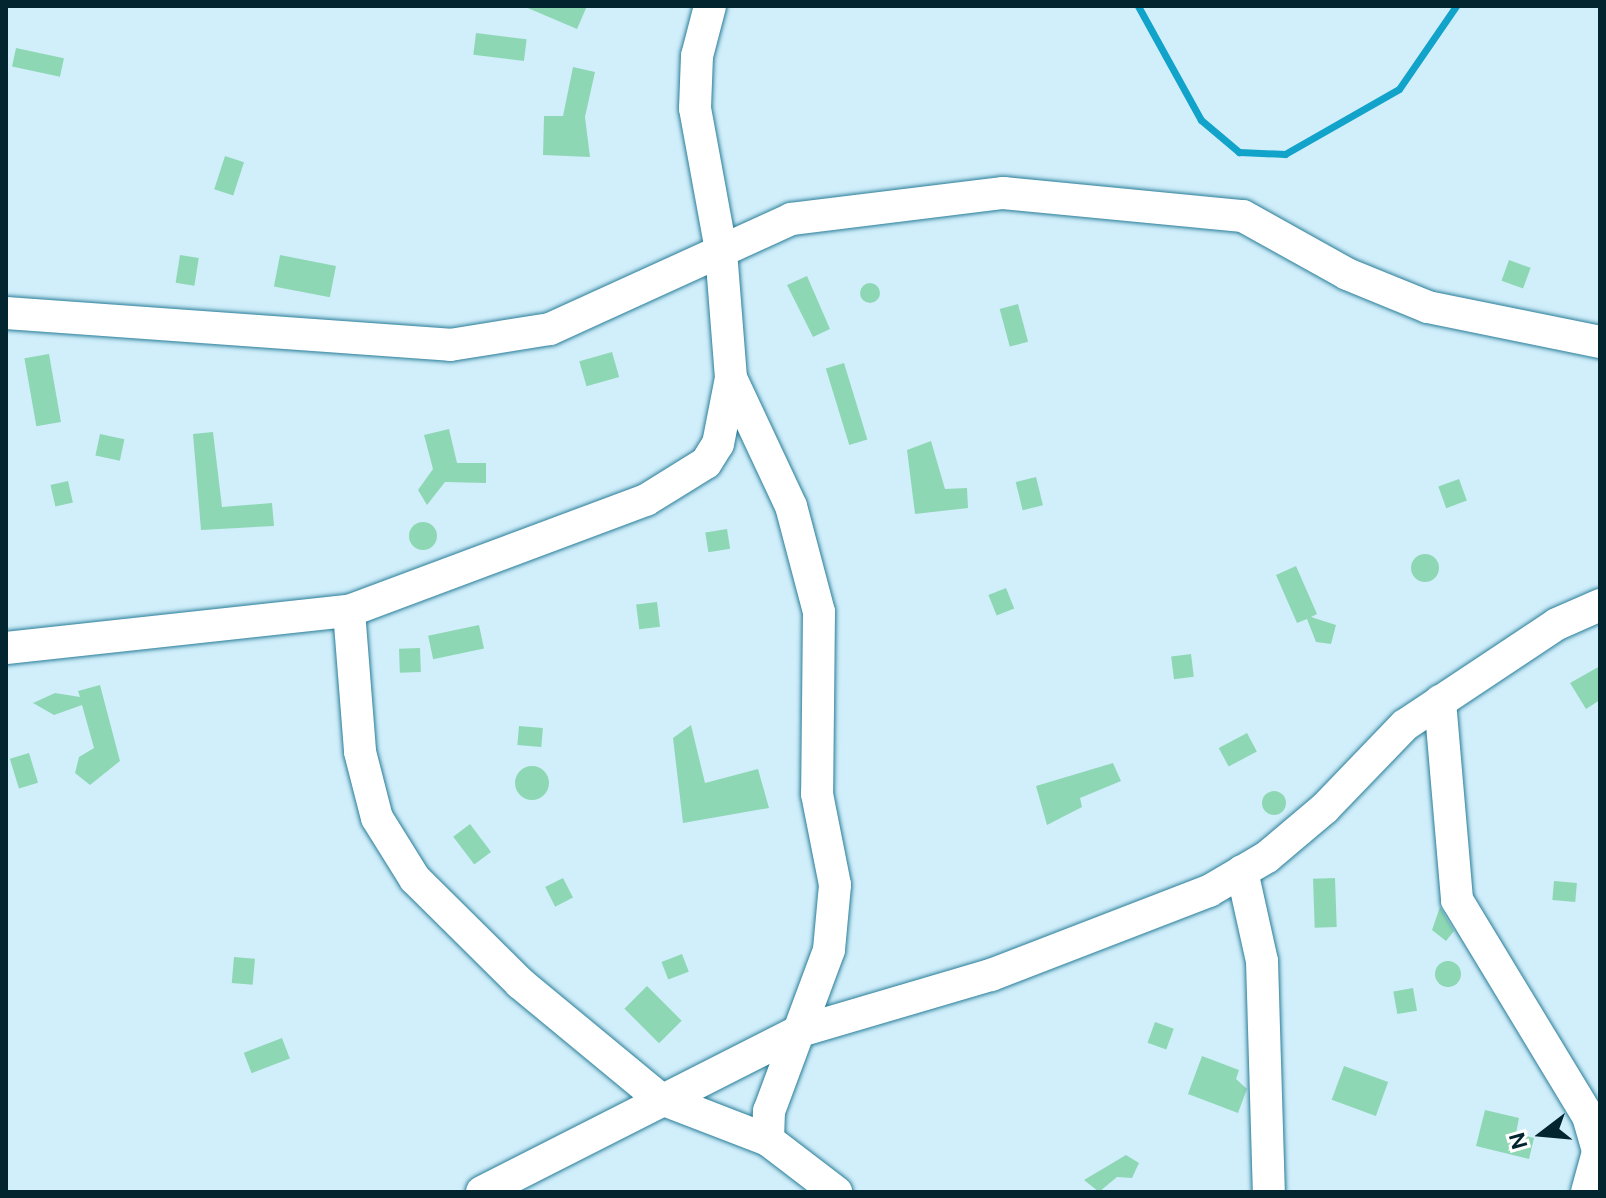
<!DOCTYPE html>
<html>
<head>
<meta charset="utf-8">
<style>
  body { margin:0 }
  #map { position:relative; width:1606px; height:1198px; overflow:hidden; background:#d1effb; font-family:"DM Sans",sans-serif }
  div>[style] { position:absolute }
  .stream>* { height:7px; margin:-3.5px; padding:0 3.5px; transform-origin:3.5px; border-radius:3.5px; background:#12a3ca }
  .building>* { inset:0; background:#8ed7b4; transform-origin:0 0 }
  .round { border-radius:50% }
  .roads { filter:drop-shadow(0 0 2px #297d98) drop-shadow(0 0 2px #297d98) }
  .minor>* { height:32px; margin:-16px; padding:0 16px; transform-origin:16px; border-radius:16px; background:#fff }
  span { translate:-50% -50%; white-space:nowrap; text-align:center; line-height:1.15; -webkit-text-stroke:8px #fff; paint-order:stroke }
  .frame { position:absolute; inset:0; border:8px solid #022530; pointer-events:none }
  .north { position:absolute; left:1502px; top:1094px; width:80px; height:80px; -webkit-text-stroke:6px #fff; paint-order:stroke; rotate:254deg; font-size:22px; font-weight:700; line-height:32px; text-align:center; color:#022530 }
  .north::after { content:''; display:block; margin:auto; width:28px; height:36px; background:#022530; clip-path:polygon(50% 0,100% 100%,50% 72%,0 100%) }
</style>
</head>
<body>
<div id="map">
  <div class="stream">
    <i style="left:1138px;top:6px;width:130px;rotate:61.1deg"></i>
    <i style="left:1201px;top:120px;width:50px;rotate:40.1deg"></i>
    <i style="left:1239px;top:152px;width:46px;rotate:2.5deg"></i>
    <i style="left:1285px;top:154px;width:131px;rotate:-29.7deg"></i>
    <i style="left:1399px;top:89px;width:101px;rotate:-55.5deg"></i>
  </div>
  <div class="building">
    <i style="clip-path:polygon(523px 6px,587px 6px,577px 29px)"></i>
    <i style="left:476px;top:33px;width:51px;height:22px;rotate:7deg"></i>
    <i style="left:16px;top:48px;width:49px;height:19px;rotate:12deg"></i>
    <i style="clip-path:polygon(573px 67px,595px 72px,585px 117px,590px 157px,543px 155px,544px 116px,563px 116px)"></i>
    <i style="left:225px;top:156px;width:20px;height:35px;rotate:18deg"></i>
    <i style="left:180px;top:255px;width:19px;height:28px;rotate:9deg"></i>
    <i style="left:280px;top:255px;width:57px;height:32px;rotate:11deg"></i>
    <i style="left:1509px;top:260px;width:23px;height:22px;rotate:20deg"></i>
    <i style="clip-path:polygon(807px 276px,830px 329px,813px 337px,787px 285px)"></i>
    <i class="round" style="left:860px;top:283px;width:20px;height:20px"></i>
    <i style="left:1018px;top:304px;width:39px;height:19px;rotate:75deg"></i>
    <i style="left:612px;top:352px;width:26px;height:34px;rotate:74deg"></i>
    <i style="left:49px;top:354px;width:69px;height:25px;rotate:80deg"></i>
    <i style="left:844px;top:363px;width:80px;height:19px;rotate:73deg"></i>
    <i style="clip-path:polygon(449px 429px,457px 463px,486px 463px,486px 483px,445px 482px,427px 505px,418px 490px,433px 469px,424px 435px)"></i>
    <i style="clip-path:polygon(213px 432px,222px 507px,272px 503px,274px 526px,201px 530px,193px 434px)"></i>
    <i style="left:100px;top:434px;width:25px;height:22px;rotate:12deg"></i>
    <i style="clip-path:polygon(931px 441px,945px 489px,967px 488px,968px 508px,915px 514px,907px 450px)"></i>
    <i style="left:1036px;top:477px;width:29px;height:21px;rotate:76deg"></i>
    <i style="left:1459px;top:479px;width:23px;height:22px;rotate:70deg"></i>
    <i style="left:68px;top:481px;width:22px;height:18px;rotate:77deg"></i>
    <i class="round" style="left:409px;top:522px;width:28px;height:28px"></i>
    <i style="left:727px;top:529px;width:20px;height:22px;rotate:81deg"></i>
    <i class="round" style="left:1411px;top:554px;width:28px;height:28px"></i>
    <i style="clip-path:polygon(1296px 566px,1317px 614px,1311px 617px,1336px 625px,1331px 644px,1316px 642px,1307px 619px,1297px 623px,1276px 575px)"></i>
    <i style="left:1006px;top:588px;width:22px;height:19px;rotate:68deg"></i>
    <i style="left:657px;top:602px;width:25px;height:21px;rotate:83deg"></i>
    <i style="left:479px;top:625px;width:24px;height:52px;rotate:78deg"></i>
    <i style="left:420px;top:648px;width:24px;height:21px;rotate:88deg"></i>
    <i style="left:1191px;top:654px;width:23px;height:20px;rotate:83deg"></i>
    <i style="clip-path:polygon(1600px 666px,1600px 700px,1586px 709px,1570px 683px)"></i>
    <i style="clip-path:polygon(100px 685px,120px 761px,90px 785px,75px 773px,79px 757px,94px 748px,82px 705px,54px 715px,33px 703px,55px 693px,80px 697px,78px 691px)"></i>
    <i style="clip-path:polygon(691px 725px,705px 783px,758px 769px,769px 808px,683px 823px,673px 738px)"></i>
    <i style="left:519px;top:726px;width:24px;height:19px;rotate:5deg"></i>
    <i style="left:1247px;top:733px;width:21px;height:32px;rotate:62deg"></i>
    <i style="left:29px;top:753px;width:31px;height:20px;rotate:73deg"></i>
    <i style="clip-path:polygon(1113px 763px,1121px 781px,1080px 798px,1082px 807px,1047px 825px,1036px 786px)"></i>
    <i class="round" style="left:515px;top:766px;width:34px;height:34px"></i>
    <i class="round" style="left:1262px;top:791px;width:24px;height:24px"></i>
    <i style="left:470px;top:824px;width:35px;height:21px;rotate:53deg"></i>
    <i style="left:563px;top:878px;width:22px;height:20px;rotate:63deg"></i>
    <i style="left:1335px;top:878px;width:49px;height:22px;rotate:88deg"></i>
    <i style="left:1554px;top:881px;width:23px;height:19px;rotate:5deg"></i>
    <i style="clip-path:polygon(1440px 907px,1454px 931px,1446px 941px,1432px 930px)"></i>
    <i style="left:682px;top:954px;width:19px;height:22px;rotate:69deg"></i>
    <i style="left:234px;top:957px;width:21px;height:26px;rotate:5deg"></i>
    <i class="round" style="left:1435px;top:961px;width:26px;height:26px"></i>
    <i style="left:647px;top:986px;width:49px;height:32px;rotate:45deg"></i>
    <i style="left:1413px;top:988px;width:23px;height:20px;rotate:80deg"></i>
    <i style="left:1155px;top:1022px;width:20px;height:22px;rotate:20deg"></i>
    <i style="left:282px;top:1038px;width:22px;height:41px;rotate:69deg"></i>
    <i style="clip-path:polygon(1202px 1056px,1239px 1070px,1236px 1079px,1247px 1089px,1238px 1113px,1188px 1094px)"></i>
    <i style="left:1344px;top:1066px;width:47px;height:36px;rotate:20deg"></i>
    <i style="clip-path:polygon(1485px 1110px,1519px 1118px,1516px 1133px,1534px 1138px,1529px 1159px,1476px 1146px)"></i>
    <i style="clip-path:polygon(1126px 1155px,1139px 1163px,1132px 1178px,1117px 1177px,1099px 1192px,1084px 1180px)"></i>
  </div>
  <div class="roads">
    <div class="minor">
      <i style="left:6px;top:313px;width:445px;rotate:4.1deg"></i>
      <i style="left:450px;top:345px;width:101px;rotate:-9.1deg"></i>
      <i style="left:550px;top:329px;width:265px;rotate:-24.5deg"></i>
      <i style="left:791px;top:219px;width:214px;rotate:-7deg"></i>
      <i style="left:1003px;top:193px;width:241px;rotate:5.5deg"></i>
      <i style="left:1243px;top:216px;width:119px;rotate:29.1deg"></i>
      <i style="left:1347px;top:274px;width:87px;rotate:22.2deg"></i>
      <i style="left:1428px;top:307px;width:176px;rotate:11.5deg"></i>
      <i style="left:731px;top:378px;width:141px;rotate:64.9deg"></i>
      <i style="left:791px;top:506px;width:110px;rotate:75.2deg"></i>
      <i style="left:819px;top:612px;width:182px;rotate:90.6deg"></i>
      <i style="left:817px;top:794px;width:93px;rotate:78.8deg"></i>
      <i style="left:835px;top:885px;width:65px;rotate:95.3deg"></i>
      <i style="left:829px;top:950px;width:172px;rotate:110.4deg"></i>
      <i style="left:769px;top:1111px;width:29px;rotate:92deg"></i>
      <i style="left:349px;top:611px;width:141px;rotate:85.5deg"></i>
      <i style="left:360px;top:752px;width:68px;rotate:75.6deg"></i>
      <i style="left:377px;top:818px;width:72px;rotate:58.1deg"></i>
      <i style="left:415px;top:879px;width:148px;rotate:44.7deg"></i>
      <i style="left:520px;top:983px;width:180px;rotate:39.6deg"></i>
      <i style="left:659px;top:1098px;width:117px;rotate:21.1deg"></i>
      <i style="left:768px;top:1140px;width:86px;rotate:37.4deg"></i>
      <i style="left:6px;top:648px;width:345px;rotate:-6.2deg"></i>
      <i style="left:349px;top:611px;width:317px;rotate:-20.5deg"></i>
      <i style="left:646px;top:500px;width:70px;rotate:-31.7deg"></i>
      <i style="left:706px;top:463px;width:22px;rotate:-58deg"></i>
      <i style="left:718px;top:444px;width:67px;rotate:-78.9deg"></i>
      <i style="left:731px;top:378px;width:128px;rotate:-94.5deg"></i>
      <i style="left:721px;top:250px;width:144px;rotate:-100.4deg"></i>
      <i style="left:695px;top:108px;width:52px;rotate:-87.8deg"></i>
      <i style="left:697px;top:56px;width:52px;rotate:-75.4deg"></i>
      <i style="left:1440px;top:701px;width:200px;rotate:85.1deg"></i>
      <i style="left:1457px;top:900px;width:253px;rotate:58.8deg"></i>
      <i style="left:1588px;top:1116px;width:37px;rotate:74deg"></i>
      <i style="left:1598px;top:1152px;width:41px;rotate:105.4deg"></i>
      <i style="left:1242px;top:871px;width:92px;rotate:77.5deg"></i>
      <i style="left:1262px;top:961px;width:231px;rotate:88.3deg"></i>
      <i style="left:482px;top:1192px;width:353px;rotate:-26.9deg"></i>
      <i style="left:797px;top:1032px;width:202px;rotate:-16.4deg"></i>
      <i style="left:991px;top:975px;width:234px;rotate:-21.1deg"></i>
      <i style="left:1209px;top:891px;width:67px;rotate:-30.4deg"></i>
      <i style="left:1267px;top:857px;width:76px;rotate:-40.2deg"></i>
      <i style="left:1325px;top:808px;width:115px;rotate:-46.1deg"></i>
      <i style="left:1405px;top:725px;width:182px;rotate:-33.6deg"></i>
      <i style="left:1557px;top:624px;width:47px;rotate:-23.8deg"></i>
    </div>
  </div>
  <div class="frame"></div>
  <div class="north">N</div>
</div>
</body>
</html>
